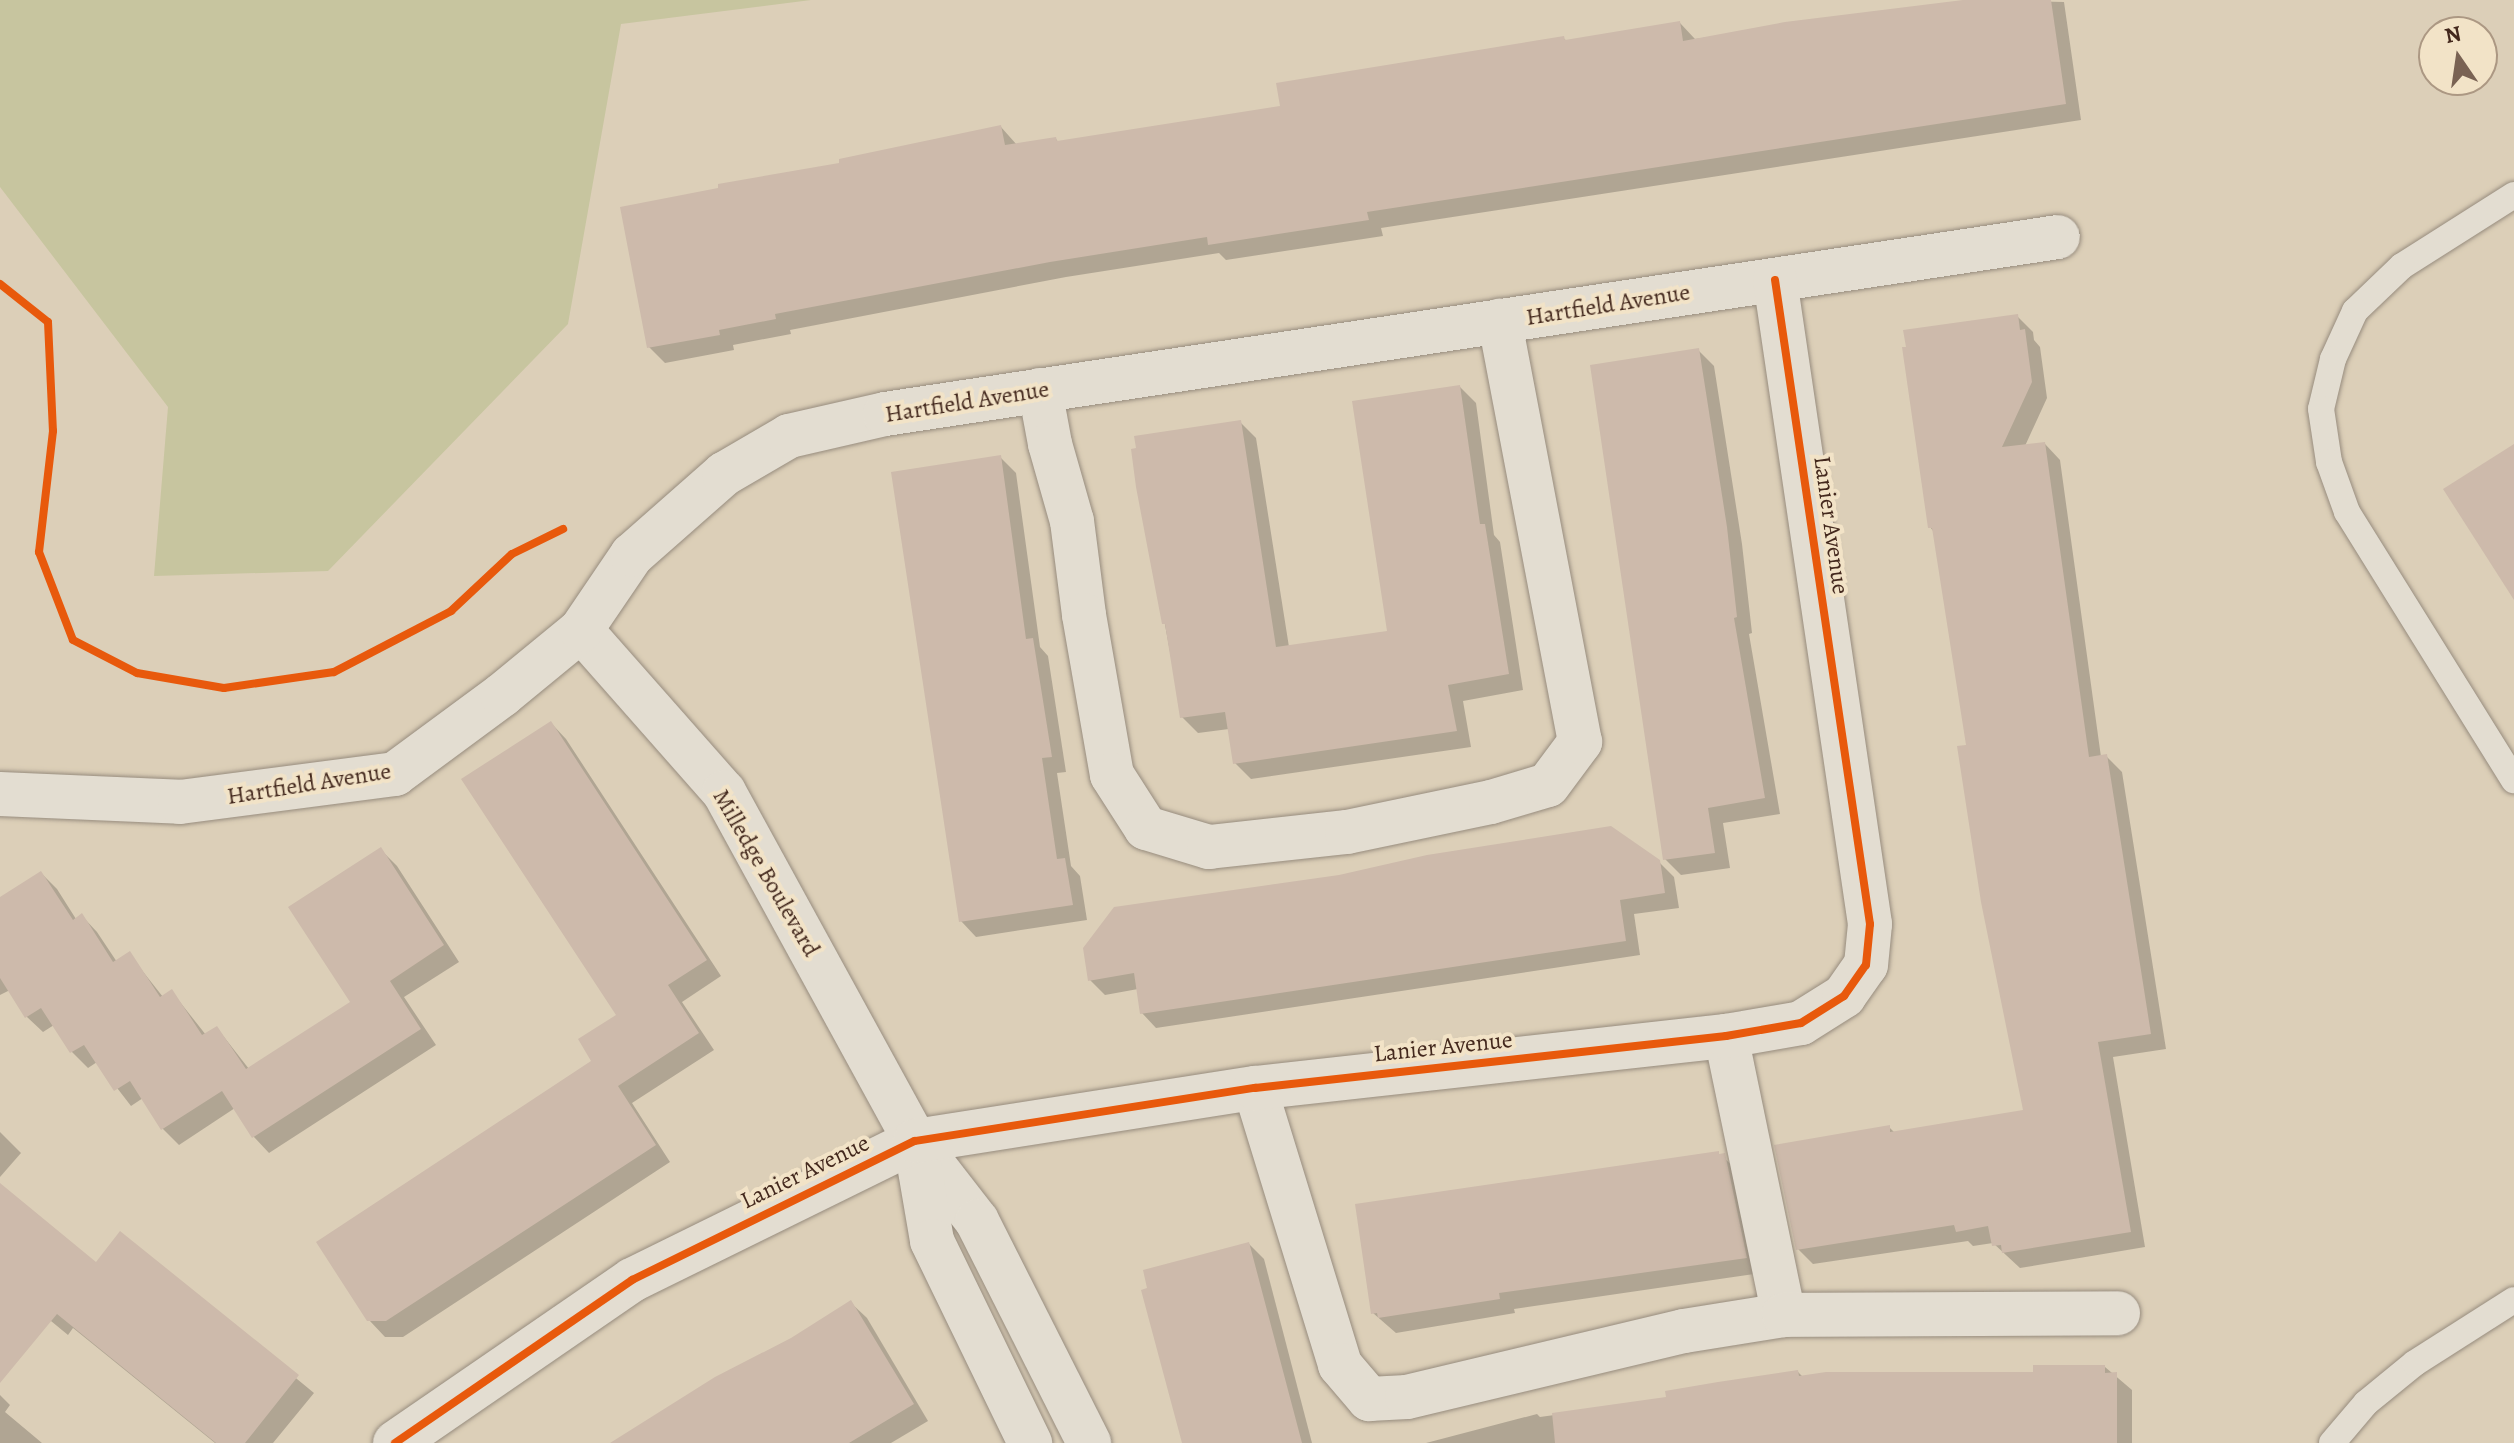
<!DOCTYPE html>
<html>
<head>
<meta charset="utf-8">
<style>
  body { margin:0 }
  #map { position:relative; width:2514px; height:1443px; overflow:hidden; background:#dccfb8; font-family:Alegreya,serif }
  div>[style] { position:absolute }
  .green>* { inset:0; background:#c7c59f }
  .shadow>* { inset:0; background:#0003 }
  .building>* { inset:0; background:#cdbaab }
  .roads { filter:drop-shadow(0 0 2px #978c7e) drop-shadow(0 0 2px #978c7e) }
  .lane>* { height:26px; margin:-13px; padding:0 13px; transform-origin:13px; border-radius:13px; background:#e3ddd1 }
  .street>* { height:44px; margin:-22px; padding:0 22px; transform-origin:22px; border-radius:22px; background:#e3ddd1 }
  .cycleway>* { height:8px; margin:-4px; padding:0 4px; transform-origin:4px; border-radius:4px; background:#e8590c }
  span { translate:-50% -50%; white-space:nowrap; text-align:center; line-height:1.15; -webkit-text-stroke:8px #f2e3c7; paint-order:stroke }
  .street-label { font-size:24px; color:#43281d }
  .north { position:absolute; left:2418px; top:16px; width:80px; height:80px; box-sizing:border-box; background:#f2e3c7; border:2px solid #ac9883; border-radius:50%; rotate:347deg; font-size:22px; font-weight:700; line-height:32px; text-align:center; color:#43281d }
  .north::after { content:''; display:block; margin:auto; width:28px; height:36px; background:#796253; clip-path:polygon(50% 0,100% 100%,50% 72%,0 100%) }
</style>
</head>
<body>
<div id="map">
  <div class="green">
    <i style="clip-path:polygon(0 0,811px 0,621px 24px,568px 324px,328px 571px,154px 576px,168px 407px,0 187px)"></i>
  </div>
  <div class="shadow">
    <i style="clip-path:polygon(1975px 0,2064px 2px,2081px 120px,1381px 228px,1383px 236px,1226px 260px,1219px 253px,1066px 277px,790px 330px,791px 334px,733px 345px,734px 350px,665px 363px,649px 347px,842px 165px,1001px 127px,1017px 145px,1056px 139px,1059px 143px,1282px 108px,1563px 38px,1567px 41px,1680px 23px,1695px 39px)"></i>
    <i style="clip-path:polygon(2017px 316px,2033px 332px,2034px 340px,2040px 347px,2047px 398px,2025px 446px,2045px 444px,2060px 460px,2101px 757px,2106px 756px,2122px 772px,2166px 1049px,2113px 1057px,2145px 1247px,2020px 1268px,1993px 1243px,1973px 1246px,1968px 1241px,1813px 1264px,1798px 1249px,1889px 1127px,1895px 1133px,2026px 1111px,1934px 532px,1930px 527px)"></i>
    <i style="clip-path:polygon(1698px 350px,1714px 366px,1742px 544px,1752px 633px,1749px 634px,1780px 814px,1723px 823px,1730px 868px,1681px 875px,1665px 859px)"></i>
    <i style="clip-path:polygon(1460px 387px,1476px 403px,1494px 535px,1500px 542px,1523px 690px,1463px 701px,1471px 747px,1251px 779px,1235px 763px,1229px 729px,1198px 733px,1182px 717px,1133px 451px,1240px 422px,1256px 438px,1289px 647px,1390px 633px)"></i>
    <i style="clip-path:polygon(1000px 457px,1016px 473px,1040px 647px,1048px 656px,1066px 772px,1057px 773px,1071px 866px,1080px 876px,1087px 920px,976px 937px,961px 921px)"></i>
    <i style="clip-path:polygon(551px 723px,566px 739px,721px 976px,682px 1002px,714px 1050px,632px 1103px,670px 1162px,403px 1337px,385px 1337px,369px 1320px,594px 1062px,618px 1016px)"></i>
    <i style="clip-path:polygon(381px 850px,397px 866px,459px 962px,404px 997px,436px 1045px,269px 1153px,254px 1137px,235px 1108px,179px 1145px,163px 1129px,143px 1098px,131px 1106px,97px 1062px,88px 1068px,72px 1052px,54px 1025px,43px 1032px,27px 1017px,10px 990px,0 995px,0 900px,41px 873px,57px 889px,76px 919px,82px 916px,97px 932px,117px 962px,129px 954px,163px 997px,172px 992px,206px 1035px,217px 1028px,249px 1069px,353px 1003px)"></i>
    <i style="clip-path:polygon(1659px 862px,1674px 877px,1679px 908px,1634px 914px,1640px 955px,1156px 1028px,1142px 1013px,1138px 989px,1105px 995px,1090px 980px)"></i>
    <i style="clip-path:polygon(0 1132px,21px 1153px,0 1177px)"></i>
    <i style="clip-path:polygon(1718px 1153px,1740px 1172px,1761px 1273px,1514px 1309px,1515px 1313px,1396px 1333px,1373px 1313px)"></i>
    <i style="clip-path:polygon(0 1186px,96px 1265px,121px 1234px,314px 1393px,273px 1443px,215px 1443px,73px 1328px,68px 1335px,0 1279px)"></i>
    <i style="clip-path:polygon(1249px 1244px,1264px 1259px,1312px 1443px,1188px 1443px)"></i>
    <i style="clip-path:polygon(851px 1303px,867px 1318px,928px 1421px,891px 1443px,626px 1443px)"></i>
    <i style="clip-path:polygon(2105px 1367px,2132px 1390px,2132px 1443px,1426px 1443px,1537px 1414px,1540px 1417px,1669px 1399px,1798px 1372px,1803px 1377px,2035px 1374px)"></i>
    <i style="clip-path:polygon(0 1395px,10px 1405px,5px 1412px,42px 1443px,0 1443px)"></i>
  </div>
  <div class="building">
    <i style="clip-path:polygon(1963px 0,2051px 0,2066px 104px,1367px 212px,1369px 220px,1208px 245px,1207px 237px,1050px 262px,775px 314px,776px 319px,719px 330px,720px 335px,647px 348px,620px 207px,718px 188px,718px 184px,839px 163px,839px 159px,1001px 125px,1005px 145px,1056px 137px,1057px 141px,1280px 106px,1276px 83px,1564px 36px,1565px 40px,1680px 21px,1683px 41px,1785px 22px)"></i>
    <i style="clip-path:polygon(2018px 314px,2020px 330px,2025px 329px,2032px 382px,2002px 447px,2045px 442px,2089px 757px,2107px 754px,2151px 1034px,2098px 1042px,2131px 1232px,2002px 1253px,2001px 1245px,1992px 1246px,1988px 1226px,1956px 1232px,1954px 1225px,1796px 1250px,1774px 1145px,1890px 1125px,1890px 1132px,2023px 1110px,1981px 902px,1957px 746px,1966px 745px,1932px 528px,1928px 528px,1902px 347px,1906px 347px,1903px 330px)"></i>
    <i style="clip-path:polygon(1699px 348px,1727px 527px,1737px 617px,1734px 618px,1765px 798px,1708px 808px,1715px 853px,1663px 860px,1590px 365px)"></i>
    <i style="clip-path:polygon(1460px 385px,1480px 524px,1485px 524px,1509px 674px,1448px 685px,1457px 731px,1233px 764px,1225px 712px,1180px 718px,1165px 624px,1162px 624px,1136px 487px,1131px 449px,1136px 448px,1134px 436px,1241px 420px,1276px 647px,1387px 631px,1352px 401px)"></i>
    <i style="clip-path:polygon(2514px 444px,2514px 600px,2443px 489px)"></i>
    <i style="clip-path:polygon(1001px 455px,1026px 639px,1033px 638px,1052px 757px,1042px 758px,1057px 859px,1065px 858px,1073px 905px,959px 922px,891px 472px)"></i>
    <i style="clip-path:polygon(551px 721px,707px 960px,668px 985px,699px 1033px,618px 1086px,656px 1145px,386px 1321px,367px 1321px,316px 1242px,591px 1061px,578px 1039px,616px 1015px,461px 779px)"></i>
    <i style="clip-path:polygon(1611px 826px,1660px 860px,1665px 893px,1620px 900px,1626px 941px,1140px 1014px,1134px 973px,1088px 981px,1083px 948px,1114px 907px,1339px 875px,1427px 855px)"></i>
    <i style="clip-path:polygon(381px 847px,444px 945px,390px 981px,421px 1029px,252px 1138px,222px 1091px,161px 1130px,130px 1081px,114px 1091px,84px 1045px,70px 1053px,41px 1008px,25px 1018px,0 978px,0 897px,41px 871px,73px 920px,82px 913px,113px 962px,130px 951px,160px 997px,172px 989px,202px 1035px,217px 1026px,246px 1069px,350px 1002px,288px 907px)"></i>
    <i style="clip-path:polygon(1719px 1151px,1719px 1154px,1725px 1153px,1747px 1258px,1499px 1293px,1500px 1299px,1378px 1318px,1377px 1313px,1371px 1314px,1355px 1204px)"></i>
    <i style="clip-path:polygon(0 1183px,96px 1262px,120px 1231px,299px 1375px,245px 1443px,216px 1443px,57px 1314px,0 1383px)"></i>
    <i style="clip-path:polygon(1249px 1242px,1302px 1443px,1182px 1443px,1141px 1290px,1147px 1288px,1143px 1270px)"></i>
    <i style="clip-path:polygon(851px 1300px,914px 1404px,849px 1443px,610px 1443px,715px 1377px,791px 1338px)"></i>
    <i style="clip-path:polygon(2033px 1365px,2105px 1365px,2105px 1373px,2117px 1372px,2117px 1443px,1555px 1443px,1552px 1413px,1666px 1397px,1665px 1391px,1718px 1382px,1798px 1370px,1799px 1376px,1826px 1372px,2033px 1372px)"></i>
  </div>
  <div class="roads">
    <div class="lane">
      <i style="left:2514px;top:195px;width:133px;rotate:147.6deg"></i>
      <i style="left:2402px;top:266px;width:65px;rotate:136.2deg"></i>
      <i style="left:2355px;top:311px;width:53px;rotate:114.6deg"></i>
      <i style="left:2333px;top:359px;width:51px;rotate:103.5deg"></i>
      <i style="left:2321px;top:409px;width:54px;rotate:81.4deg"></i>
      <i style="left:2329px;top:462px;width:53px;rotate:70.2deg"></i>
      <i style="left:2347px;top:512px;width:316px;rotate:58.1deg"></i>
      <i style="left:2332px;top:1443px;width:52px;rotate:-49.6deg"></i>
      <i style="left:2366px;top:1403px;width:63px;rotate:-39.2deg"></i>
      <i style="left:2415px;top:1363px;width:117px;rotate:-32.5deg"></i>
    </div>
    <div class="street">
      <i style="left:1040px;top:390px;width:55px;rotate:79.5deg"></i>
      <i style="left:1050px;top:444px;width:80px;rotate:74.1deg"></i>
      <i style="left:1072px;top:521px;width:95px;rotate:82.7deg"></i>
      <i style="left:1084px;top:615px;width:162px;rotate:80.1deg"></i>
      <i style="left:1112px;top:775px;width:63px;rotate:57.3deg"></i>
      <i style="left:1146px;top:828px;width:66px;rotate:16.8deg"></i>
      <i style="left:1209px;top:847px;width:139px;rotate:-6.2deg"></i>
      <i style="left:1347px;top:832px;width:147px;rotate:-11.8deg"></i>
      <i style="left:1491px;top:802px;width:59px;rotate:-16.6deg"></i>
      <i style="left:1548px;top:785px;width:54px;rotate:-53.3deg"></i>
      <i style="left:1580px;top:742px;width:429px;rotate:-100.8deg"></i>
      <i style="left:581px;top:630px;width:216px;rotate:48.6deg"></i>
      <i style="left:724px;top:792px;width:398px;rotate:61.3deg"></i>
      <i style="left:915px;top:1141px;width:101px;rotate:52.2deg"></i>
      <i style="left:977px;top:1221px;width:249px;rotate:63.2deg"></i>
      <i style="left:0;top:794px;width:180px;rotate:2.5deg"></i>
      <i style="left:180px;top:802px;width:217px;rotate:-7.4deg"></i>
      <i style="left:395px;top:774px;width:133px;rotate:-36.4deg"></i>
      <i style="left:502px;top:695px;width:102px;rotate:-39.4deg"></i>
      <i style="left:581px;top:630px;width:91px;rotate:-55.8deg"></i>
      <i style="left:632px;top:555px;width:123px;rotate:-41.4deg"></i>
      <i style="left:724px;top:474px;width:75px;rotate:-30.3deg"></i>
      <i style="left:789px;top:436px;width:98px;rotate:-12.9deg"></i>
      <i style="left:885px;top:414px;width:1186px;rotate:-8.58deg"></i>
      <i style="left:1726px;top:1036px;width:285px;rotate:78.3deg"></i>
      <i style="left:1255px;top:1088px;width:290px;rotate:72.9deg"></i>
      <i style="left:1340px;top:1365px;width:45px;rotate:49.5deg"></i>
      <i style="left:1369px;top:1399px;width:38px;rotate:-3deg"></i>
      <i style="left:1407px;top:1397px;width:285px;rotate:-13.4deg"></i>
      <i style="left:1684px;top:1331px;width:101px;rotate:-9.1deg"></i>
      <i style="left:1784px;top:1315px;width:334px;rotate:-0.3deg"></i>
      <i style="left:916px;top:1147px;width:95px;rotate:80.3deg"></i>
      <i style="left:932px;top:1241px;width:225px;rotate:64.1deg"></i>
      <i style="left:395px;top:1443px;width:288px;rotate:-34.5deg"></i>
      <i style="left:632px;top:1280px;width:315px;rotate:-26.2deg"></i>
      <i style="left:915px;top:1141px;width:344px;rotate:-8.9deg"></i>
      <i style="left:1255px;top:1088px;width:474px;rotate:-6.3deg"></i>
      <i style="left:1726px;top:1036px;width:76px;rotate:-9.8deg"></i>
      <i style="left:1801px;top:1023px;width:51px;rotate:-32.1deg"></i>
      <i style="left:1844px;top:996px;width:38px;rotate:-55deg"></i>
      <i style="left:1866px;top:965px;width:41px;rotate:-84.4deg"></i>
      <i style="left:1870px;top:924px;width:651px;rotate:-98.39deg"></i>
    </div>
  </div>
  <div class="cycleway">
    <i style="left:0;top:284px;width:61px;rotate:38.4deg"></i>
    <i style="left:48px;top:322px;width:109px;rotate:87.4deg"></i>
    <i style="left:53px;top:431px;width:122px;rotate:96.6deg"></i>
    <i style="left:39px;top:552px;width:94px;rotate:68.9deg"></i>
    <i style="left:73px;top:640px;width:72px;rotate:27.3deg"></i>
    <i style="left:137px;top:673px;width:88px;rotate:9.8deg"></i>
    <i style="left:224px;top:688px;width:111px;rotate:-8.3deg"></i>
    <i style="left:334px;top:672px;width:132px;rotate:-27.5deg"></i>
    <i style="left:451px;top:611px;width:83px;rotate:-43.1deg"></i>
    <i style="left:512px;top:554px;width:57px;rotate:-26.1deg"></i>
    <i style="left:395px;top:1443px;width:288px;rotate:-34.5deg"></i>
    <i style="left:632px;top:1280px;width:315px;rotate:-26.2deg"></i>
    <i style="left:915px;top:1141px;width:344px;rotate:-8.9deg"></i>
    <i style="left:1255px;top:1088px;width:474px;rotate:-6.3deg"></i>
    <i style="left:1726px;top:1036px;width:76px;rotate:-9.8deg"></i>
    <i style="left:1801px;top:1023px;width:51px;rotate:-32.1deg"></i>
    <i style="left:1844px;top:996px;width:38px;rotate:-55deg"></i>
    <i style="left:1866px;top:965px;width:41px;rotate:-84.4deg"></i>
    <i style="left:1870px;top:924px;width:651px;rotate:-98.39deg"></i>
  </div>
  <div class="street-label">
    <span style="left:1608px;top:305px;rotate:-9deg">Hartfield Avenue</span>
    <span style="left:967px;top:402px;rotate:-9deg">Hartfield Avenue</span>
    <span style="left:1831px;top:525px;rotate:82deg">Lanier Avenue</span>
    <span style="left:309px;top:784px;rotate:-9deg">Hartfield Avenue</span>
    <span style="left:766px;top:873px;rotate:60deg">Milledge Boulevard</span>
    <span style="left:1443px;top:1047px;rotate:-6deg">Lanier Avenue</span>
    <span style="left:805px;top:1172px;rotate:-26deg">Lanier Avenue</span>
  </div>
  <div class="north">N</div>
</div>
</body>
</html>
